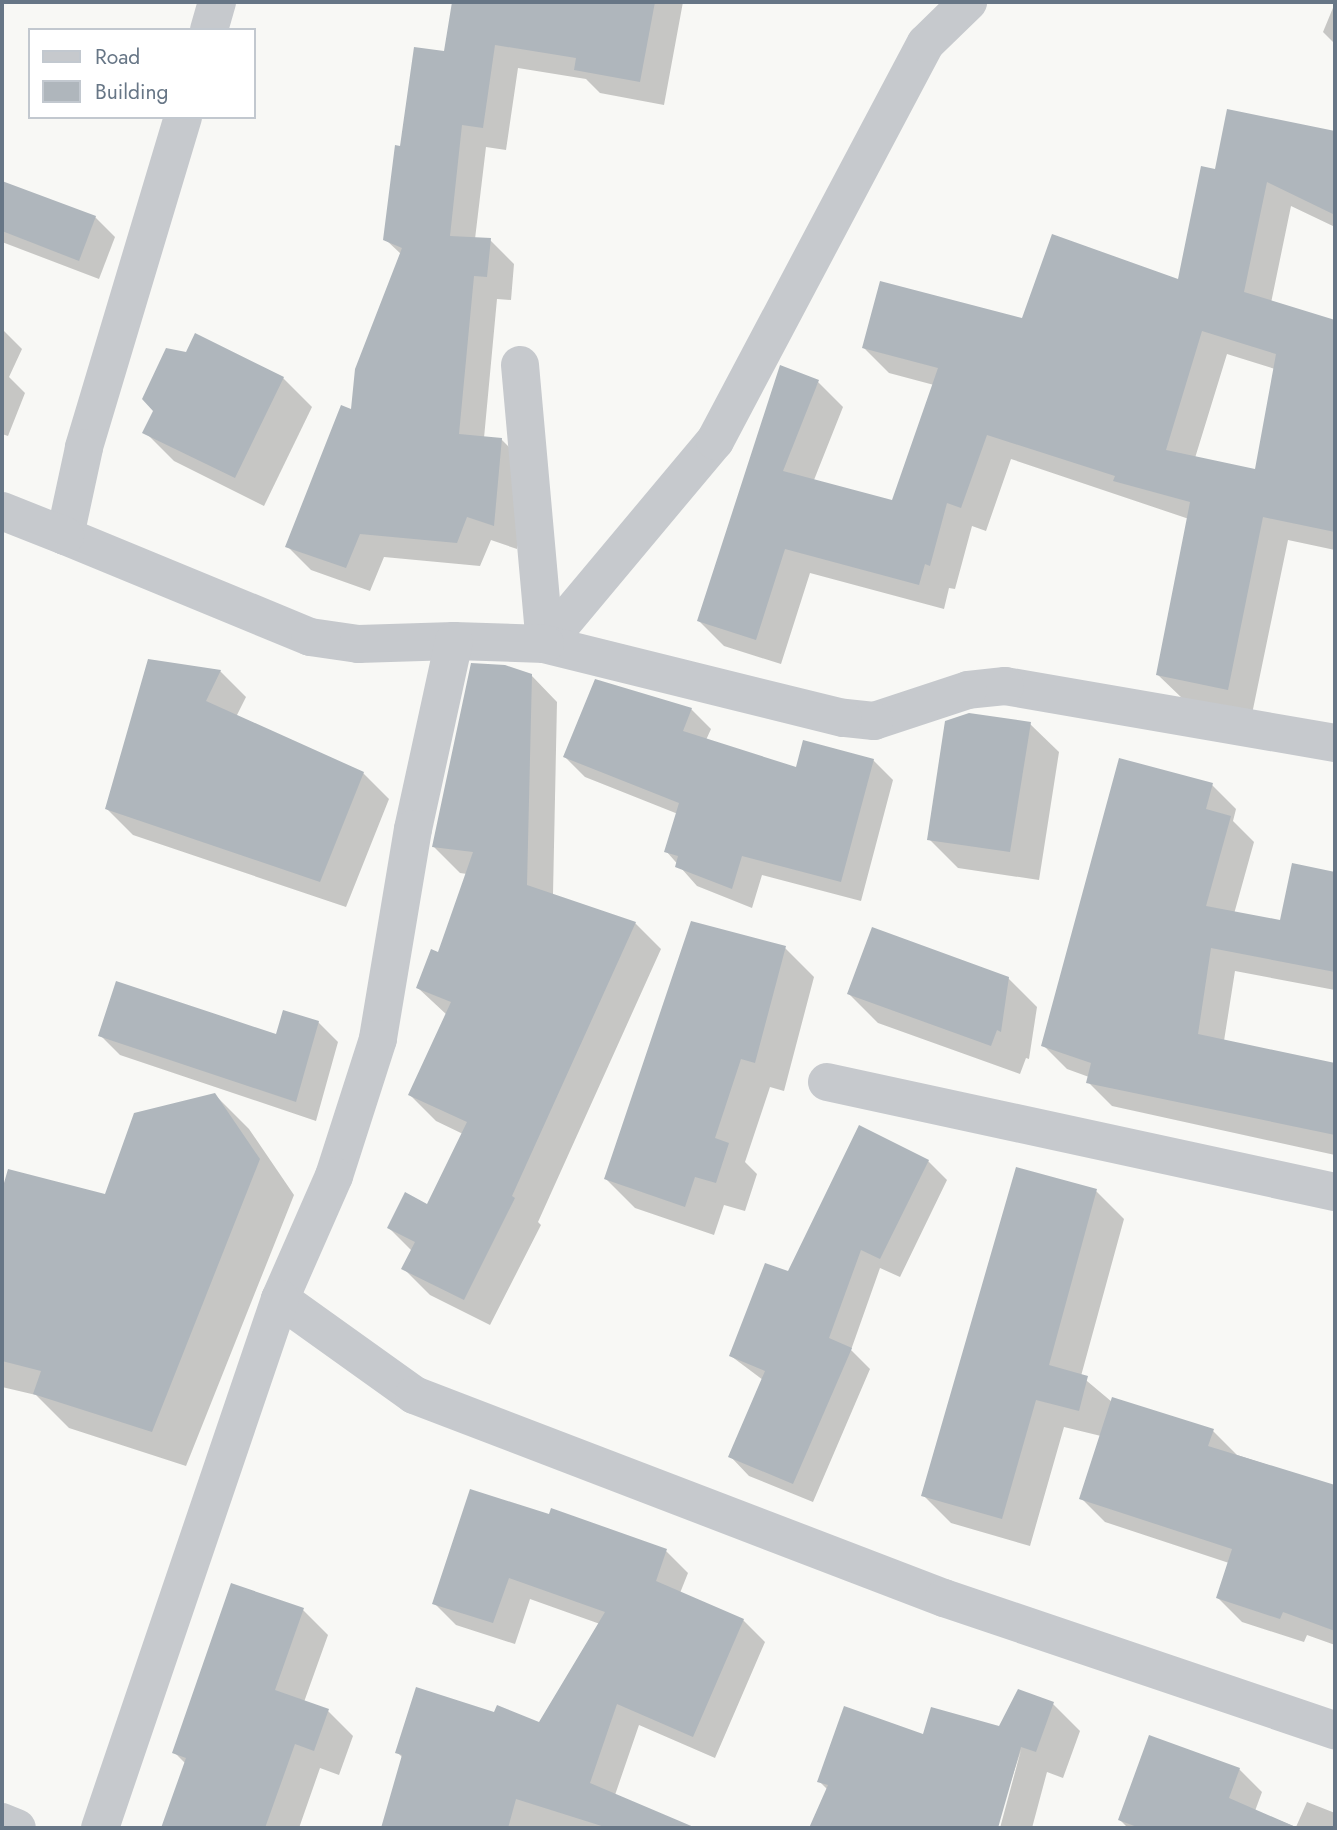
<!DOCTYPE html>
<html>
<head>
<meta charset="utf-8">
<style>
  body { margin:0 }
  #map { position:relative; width:1337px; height:1830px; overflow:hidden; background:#f8f8f5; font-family:Jost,sans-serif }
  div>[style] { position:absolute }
  .shadow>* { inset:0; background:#0003 }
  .building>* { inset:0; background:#afb6bc }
  .minor>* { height:38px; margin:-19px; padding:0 19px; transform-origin:19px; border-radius:19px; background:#c6c9cd }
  span { translate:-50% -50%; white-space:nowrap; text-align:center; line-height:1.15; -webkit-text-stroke:7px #fff; paint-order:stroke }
  .frame { position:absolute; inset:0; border:4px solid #677686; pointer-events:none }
  .legend { position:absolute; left:28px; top:28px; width:228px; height:91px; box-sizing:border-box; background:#fff; border:2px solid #c2c8cf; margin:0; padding:9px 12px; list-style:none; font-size:21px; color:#677686 }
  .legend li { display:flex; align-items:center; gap:14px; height:35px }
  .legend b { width:35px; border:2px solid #c2c8cf }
</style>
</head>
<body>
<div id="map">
  <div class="shadow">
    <i style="clip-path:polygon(454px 2px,683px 2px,664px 105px,600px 93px,586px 79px,518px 68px,506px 150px,486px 147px,475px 239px,490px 240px,514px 264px,511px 300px,497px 299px,484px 438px,501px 439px,525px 463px,517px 549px,491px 540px,480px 566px,384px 557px,370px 591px,311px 570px,287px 546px,352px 412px,402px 255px,385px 239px,401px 148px,445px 53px)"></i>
    <i style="clip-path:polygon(1335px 3px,1335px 44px,1323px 32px)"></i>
    <i style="clip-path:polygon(evenodd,1229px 111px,1335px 133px,1335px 227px,1291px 206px,1271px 303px,1335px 322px,1335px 550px,1288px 540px,1252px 714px,1183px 699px,1158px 675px,1189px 519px,1011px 459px,986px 531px,972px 526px,955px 589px,949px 588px,944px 609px,810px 573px,781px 664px,724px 646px,699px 621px,818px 382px,843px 407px,814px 480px,893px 502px,934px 385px,889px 373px,864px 348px,1023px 320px,1179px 282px,1216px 171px,1229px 111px,1227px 354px,1275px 369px,1257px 471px,1195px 458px,1227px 354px)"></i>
    <i style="clip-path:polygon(2px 183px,95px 217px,115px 237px,99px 279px,2px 242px)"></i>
    <i style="clip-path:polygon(2px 329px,22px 349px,9px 377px,25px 393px,8px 436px,2px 434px)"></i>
    <i style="clip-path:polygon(283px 378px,312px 407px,264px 506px,174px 461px,145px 432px)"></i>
    <i style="clip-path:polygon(220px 671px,246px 697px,236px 717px,363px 773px,389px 799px,346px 907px,133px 835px,107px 809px)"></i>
    <i style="clip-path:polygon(531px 675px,557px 702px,553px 895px,635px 923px,661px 949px,538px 1222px,541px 1225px,490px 1325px,430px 1295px,403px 1268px,412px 1251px,389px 1228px,428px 1206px,463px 1134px,436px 1121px,410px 1095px,447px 1015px,418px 988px,439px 954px,467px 874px,460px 873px,434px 847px)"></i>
    <i style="clip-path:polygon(691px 709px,711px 729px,706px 740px,797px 769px,873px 760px,893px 780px,861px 901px,762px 875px,752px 908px,697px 886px,666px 851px,678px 814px,585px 777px,565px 757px)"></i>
    <i style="clip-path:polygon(1030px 724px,1059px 752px,1039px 880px,958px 868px,929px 839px)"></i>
    <i style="clip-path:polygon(1212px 785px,1236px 809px,1233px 821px,1254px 842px,1234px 914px,1281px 923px,1293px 865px,1335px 873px,1335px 990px,1235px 971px,1224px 1041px,1335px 1064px,1335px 1155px,1112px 1106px,1088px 1082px,1089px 1077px,1067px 1069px,1043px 1045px)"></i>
    <i style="clip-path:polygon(785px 948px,814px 977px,784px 1091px,770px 1087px,745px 1162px,757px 1174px,745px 1211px,724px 1205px,714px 1235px,635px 1208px,606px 1179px)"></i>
    <i style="clip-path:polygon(1008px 978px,1037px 1007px,1029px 1059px,1026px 1058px,1020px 1074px,878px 1023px,849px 994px)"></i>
    <i style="clip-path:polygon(318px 1022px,338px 1042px,316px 1121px,120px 1055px,100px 1035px,278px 1036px)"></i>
    <i style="clip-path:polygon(215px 1095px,249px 1129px,294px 1195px,186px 1466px,69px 1428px,36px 1395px,2px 1387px,2px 1196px,9px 1171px,106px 1196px)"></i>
    <i style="clip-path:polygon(928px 1161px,947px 1180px,900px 1277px,880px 1268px,851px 1350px,870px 1369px,813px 1502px,749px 1476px,730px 1456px,763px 1380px,731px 1356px)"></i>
    <i style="clip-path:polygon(1096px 1191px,1124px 1219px,1081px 1376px,1112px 1402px,1213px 1431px,1237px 1455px,1333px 1486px,1335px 1482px,1335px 1645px,1307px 1635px,1304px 1642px,1242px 1622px,1218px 1598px,1229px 1563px,1105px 1522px,1081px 1498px,1101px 1436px,1064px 1427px,1030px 1546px,951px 1523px,923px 1495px)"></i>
    <i style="clip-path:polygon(471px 1492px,666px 1551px,688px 1573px,680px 1593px,743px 1620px,765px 1642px,715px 1758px,639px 1725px,615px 1795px,686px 1828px,383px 1828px,403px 1758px,397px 1752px,495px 1714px,540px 1724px,600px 1624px,530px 1599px,515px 1644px,456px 1625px,434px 1603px)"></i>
    <i style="clip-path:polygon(303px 1610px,328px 1635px,304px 1702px,328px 1711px,353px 1736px,339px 1775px,320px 1768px,299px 1828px,163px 1828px,186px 1764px,174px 1752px)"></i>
    <i style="clip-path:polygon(1019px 1691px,1053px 1704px,1080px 1731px,1063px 1778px,1047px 1772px,1032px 1828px,1000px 1828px,1021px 1750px,996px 1828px,811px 1828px,828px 1790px,819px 1781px,924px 1736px,1000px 1729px)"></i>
    <i style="clip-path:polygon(1239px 1769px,1262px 1792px,1255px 1811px,1296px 1827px,1307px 1802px,1335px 1813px,1335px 1828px,1128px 1828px,1120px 1820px)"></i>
  </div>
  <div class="building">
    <i style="clip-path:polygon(452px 2px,655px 2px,640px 82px,574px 70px,576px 58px,495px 45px,483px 128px,462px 125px,450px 236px,491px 238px,487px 277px,474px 276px,459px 434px,502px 438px,494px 526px,467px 517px,457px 543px,360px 534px,346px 568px,285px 547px,341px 405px,351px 409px,355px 369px,402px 248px,383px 240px,395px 145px,400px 146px,414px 47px,444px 51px)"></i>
    <i style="clip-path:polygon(evenodd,1227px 109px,1335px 131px,1335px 215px,1267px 182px,1244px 292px,1335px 320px,1335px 532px,1263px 517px,1228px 690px,1156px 675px,1190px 502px,1113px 481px,1115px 476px,987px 435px,961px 508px,947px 503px,930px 566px,925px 564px,919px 585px,785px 549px,756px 640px,697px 621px,780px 365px,819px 380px,783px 471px,892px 500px,938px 368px,862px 348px,880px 281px,1022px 318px,1052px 234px,1178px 279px,1201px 166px,1215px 169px,1227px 109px,1202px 331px,1276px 354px,1255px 469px,1166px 450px,1202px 331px)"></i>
    <i style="clip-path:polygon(2px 181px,96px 216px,79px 261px,2px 231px)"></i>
    <i style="clip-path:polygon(195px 333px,284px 377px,235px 478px,142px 433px,153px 411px,142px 399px,166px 348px,186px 352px)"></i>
    <i style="clip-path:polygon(148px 659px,221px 670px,206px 701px,364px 772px,320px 882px,105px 809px)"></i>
    <i style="clip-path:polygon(471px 663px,505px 665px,532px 674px,527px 885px,636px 922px,512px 1196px,515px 1198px,464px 1300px,401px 1269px,415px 1242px,387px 1228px,405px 1192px,427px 1204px,467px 1122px,408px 1095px,451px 1002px,416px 988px,431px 949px,438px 952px,473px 852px,432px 847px)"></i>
    <i style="clip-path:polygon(595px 679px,692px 708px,683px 731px,796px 767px,803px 740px,874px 759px,841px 882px,742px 856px,732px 889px,675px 867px,678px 856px,664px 852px,679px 803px,563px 757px)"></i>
    <i style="clip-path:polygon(969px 713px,1031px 722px,1010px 852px,927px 840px,945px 721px)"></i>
    <i style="clip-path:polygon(1119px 758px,1213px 783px,1206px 809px,1231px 816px,1206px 906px,1280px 920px,1292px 863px,1335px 872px,1335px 972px,1211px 948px,1198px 1034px,1335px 1063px,1335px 1135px,1086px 1083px,1091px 1063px,1041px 1046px)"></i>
    <i style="clip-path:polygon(691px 921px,786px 946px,755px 1063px,741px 1059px,715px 1138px,729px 1143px,716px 1183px,695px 1177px,685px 1207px,604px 1179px)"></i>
    <i style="clip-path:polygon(872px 927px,1009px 977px,1001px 1032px,997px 1030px,991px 1046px,847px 994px)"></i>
    <i style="clip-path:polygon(116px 981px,276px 1034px,283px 1010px,319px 1021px,296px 1102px,98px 1036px)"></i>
    <i style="clip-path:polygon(215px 1093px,260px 1159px,152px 1432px,33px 1394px,41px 1371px,2px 1361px,2px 1190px,8px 1169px,105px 1194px,134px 1113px)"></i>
    <i style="clip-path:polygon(859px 1125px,929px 1160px,880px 1259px,861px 1250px,829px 1338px,852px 1348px,793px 1484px,728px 1457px,765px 1371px,729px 1356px,765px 1263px,788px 1271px)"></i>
    <i style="clip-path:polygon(1016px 1167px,1097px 1189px,1049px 1365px,1088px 1376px,1079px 1411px,1036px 1400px,1002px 1519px,921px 1496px)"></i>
    <i style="clip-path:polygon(1112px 1397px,1214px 1429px,1208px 1446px,1335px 1485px,1335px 1631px,1283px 1612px,1280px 1619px,1216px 1598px,1232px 1549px,1079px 1499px)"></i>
    <i style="clip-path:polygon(470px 1489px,549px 1514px,551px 1508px,667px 1549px,656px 1581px,744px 1619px,693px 1737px,617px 1704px,590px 1783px,696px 1828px,608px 1828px,516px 1799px,508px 1828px,381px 1828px,402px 1755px,395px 1753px,416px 1687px,494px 1712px,497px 1705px,539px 1722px,605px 1612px,509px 1578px,493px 1623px,432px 1604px)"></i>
    <i style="clip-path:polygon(231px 1583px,304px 1608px,275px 1690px,329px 1709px,314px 1751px,295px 1744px,265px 1828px,161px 1828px,186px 1758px,172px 1753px)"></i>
    <i style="clip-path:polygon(1018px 1689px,1054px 1702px,1036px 1752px,1021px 1747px,998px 1828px,809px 1828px,828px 1785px,817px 1782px,844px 1706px,923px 1734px,931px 1707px,999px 1726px)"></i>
    <i style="clip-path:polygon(1149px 1735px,1240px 1768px,1229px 1798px,1298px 1828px,1140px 1828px,1118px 1820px)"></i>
  </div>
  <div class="minor">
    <i style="left:209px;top:30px;width:29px;rotate:-74deg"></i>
    <i style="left:183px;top:117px;width:345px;rotate:106.7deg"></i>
    <i style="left:84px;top:448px;width:90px;rotate:102.2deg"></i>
    <i style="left:65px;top:536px;width:265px;rotate:22.4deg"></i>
    <i style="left:310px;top:637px;width:49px;rotate:8.3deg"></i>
    <i style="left:358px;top:644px;width:96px;rotate:-1.8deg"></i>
    <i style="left:520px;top:365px;width:280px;rotate:84.9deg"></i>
    <i style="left:2px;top:511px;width:68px;rotate:21.6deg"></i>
    <i style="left:545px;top:644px;width:265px;rotate:-50.1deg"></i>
    <i style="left:715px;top:441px;width:450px;rotate:-62.1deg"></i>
    <i style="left:926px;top:43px;width:59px;rotate:-44.3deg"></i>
    <i style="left:1335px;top:743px;width:335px;rotate:-170.2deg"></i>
    <i style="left:1005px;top:686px;width:37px;rotate:174deg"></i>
    <i style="left:968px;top:690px;width:99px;rotate:161.7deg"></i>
    <i style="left:874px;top:721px;width:31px;rotate:-174deg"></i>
    <i style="left:843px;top:718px;width:307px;rotate:-166.1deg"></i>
    <i style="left:545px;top:644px;width:91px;rotate:-178.1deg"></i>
    <i style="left:454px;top:641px;width:192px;rotate:102.3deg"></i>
    <i style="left:413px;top:829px;width:213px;rotate:99.5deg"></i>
    <i style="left:378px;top:1039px;width:144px;rotate:107.8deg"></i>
    <i style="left:334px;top:1176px;width:134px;rotate:113.7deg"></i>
    <i style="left:280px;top:1299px;width:165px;rotate:35.6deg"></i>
    <i style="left:414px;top:1395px;width:568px;rotate:20.96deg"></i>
    <i style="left:944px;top:1598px;width:413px;rotate:18.7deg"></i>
    <i style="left:827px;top:1082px;width:520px;rotate:12.22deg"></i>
    <i style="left:2px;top:1822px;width:16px;rotate:22deg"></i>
    <i style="left:100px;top:1828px;width:559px;rotate:-71.21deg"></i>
  </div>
  <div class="frame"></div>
  <ul class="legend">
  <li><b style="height:9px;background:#c6c9cd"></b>Road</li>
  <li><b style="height:19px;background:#afb6bc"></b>Building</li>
  </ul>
</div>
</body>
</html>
